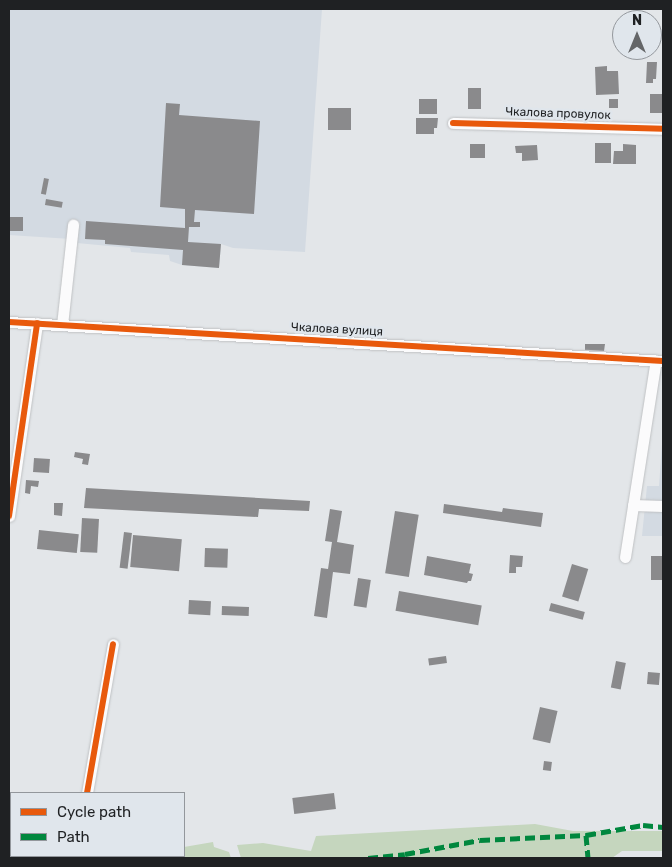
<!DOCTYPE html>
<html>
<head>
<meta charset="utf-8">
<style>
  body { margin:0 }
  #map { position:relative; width:672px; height:867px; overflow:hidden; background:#e3e6e9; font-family:Rubik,sans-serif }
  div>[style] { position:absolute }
  .built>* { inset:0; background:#d3dae2 }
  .green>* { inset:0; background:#c5d6be }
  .building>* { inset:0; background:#8a8a8c; transform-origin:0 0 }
  .roads { filter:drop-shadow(0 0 1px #bfc1c3) drop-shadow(0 0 1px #bfc1c3) }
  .minor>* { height:11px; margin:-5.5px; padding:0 5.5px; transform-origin:5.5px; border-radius:5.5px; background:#fbfbfc }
  .quiet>* { height:5px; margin-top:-2.5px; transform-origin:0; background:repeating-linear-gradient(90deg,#00873e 0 10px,transparent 0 15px) }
  .cycleway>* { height:6px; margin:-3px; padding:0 3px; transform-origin:3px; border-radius:3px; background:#e8590c }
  span { translate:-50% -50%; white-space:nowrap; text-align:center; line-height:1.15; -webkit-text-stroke:5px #e0e6ec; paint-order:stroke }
  .street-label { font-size:12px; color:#1f2123 }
  .frame { position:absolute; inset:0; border:10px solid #1f2123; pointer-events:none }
  .legend { position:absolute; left:10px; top:792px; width:175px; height:65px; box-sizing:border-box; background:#e0e6ec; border:1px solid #93979c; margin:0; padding:6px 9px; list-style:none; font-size:15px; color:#1f2123 }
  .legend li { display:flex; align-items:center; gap:10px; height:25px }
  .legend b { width:25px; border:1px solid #93979c }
  .north { position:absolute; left:612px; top:10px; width:50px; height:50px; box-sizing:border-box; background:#e0e6ec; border:1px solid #93979c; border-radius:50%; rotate:0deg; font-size:14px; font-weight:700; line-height:20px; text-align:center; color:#1f2123 }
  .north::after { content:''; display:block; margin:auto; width:18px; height:22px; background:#646668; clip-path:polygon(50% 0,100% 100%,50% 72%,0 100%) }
</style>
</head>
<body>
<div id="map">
  <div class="built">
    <i style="clip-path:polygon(9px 9px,322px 9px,305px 252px,233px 248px,221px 244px,219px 268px,182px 265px,170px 261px,169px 255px,131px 252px,130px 248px,77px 243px,71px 239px,9px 235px)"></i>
    <i style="clip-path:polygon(663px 430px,663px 536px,642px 536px,647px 486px,659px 486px)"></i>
  </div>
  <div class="green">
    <i style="clip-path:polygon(535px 824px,573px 831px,663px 831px,663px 851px,622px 851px,612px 858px,241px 858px,237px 845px,263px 843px,311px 851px,316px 836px)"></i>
    <i style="clip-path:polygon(213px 842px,214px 847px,229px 852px,231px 858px,160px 858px,162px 856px,184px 856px,184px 847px)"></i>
  </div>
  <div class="building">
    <i style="clip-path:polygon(647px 62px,657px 62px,656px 79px,653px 79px,653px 83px,646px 83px)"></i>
    <i style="clip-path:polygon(607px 66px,607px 71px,618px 71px,619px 94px,596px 95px,595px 67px)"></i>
    <i style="left:468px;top:88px;width:13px;height:21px"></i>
    <i style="left:650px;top:94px;width:13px;height:19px"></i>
    <i style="left:419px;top:99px;width:18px;height:15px"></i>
    <i style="left:618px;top:99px;width:9px;height:9px;rotate:90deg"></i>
    <i style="clip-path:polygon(166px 103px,180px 104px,179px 115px,260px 121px,254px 214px,195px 210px,194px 222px,200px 222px,200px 227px,189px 227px,188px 242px,221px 244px,219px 268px,182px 265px,183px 250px,105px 244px,105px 240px,85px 239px,86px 221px,185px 228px,185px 209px,160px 207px)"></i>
    <i style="left:351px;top:108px;width:22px;height:23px;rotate:90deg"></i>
    <i style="clip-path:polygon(416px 118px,438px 118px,437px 128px,434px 128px,434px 134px,416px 134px)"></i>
    <i style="left:595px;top:143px;width:16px;height:20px"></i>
    <i style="left:470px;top:144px;width:15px;height:14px"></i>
    <i style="clip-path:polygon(623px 144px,636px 145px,636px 164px,613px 164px,614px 151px,623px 151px)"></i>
    <i style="clip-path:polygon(537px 145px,538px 160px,522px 161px,522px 153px,516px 153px,515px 146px)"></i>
    <i style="left:44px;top:178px;width:5px;height:16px;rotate:11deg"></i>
    <i style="left:46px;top:199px;width:17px;height:6px;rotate:10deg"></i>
    <i style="left:9px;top:217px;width:14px;height:14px"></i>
    <i style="clip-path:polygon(585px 344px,605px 344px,604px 351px,585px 350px)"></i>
    <i style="clip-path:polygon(75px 452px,90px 454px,88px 465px,82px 464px,83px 459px,74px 457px)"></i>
    <i style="left:34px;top:458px;width:16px;height:14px;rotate:4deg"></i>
    <i style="clip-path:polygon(26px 480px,39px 481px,38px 487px,31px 486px,30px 494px,25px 493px)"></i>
    <i style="clip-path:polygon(86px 488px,310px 501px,309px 511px,259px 509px,258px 517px,84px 508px)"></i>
    <i style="clip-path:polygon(54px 503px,63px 503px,62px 516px,54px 515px)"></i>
    <i style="clip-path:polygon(444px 504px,502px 512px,503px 508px,543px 513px,541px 527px,443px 513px)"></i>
    <i style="clip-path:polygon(330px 509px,342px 511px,337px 542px,354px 545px,350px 574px,333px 572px,327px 618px,314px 616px,321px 568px,328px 569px,332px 542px,325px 541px)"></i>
    <i style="left:395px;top:511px;width:24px;height:63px;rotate:9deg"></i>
    <i style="left:82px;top:518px;width:17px;height:34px;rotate:3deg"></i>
    <i style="left:39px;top:530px;width:40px;height:19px;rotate:6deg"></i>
    <i style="left:124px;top:532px;width:8px;height:36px;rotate:7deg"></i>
    <i style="left:133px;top:535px;width:49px;height:32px;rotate:5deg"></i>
    <i style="left:205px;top:548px;width:23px;height:19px;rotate:2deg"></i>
    <i style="clip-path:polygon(510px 555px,523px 556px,522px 567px,516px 567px,516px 573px,509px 573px)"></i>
    <i style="clip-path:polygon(427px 556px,471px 564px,469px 573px,473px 574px,471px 581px,468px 581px,467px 583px,424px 575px)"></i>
    <i style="left:651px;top:556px;width:12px;height:24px"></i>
    <i style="left:572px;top:564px;width:17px;height:34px;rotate:17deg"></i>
    <i style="left:358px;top:578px;width:13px;height:28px;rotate:9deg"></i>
    <i style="left:399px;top:591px;width:84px;height:20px;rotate:10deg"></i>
    <i style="left:189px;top:600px;width:22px;height:14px;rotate:3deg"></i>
    <i style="left:551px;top:603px;width:35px;height:8px;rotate:15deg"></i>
    <i style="left:222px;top:606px;width:27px;height:9px;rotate:2deg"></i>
    <i style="left:446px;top:656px;width:7px;height:18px;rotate:82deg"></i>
    <i style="left:616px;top:661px;width:10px;height:27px;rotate:11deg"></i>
    <i style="left:648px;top:672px;width:12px;height:12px;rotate:5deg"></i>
    <i style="left:540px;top:707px;width:18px;height:33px;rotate:13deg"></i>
    <i style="left:544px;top:761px;width:8px;height:9px;rotate:7deg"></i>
    <i style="left:334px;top:793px;width:16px;height:42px;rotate:83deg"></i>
  </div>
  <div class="roads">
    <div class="minor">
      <i style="left:453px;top:123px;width:210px;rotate:1.6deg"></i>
      <i style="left:9px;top:322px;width:655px;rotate:3.41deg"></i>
      <i style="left:62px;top:325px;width:101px;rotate:-83.7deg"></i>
      <i style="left:633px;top:505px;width:30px;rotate:2deg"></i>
      <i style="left:9px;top:516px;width:195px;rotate:-81.7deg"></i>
      <i style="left:625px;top:557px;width:199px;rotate:-81.1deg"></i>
      <i style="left:87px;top:793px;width:151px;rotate:-80.1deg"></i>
      <i style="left:9px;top:832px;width:2px"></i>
    </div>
  </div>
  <div class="quiet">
    <i style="left:586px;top:835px;width:23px;rotate:85deg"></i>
    <i style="left:9px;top:840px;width:4px;rotate:-56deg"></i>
    <i style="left:83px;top:856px;width:19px;rotate:6deg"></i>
    <i style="left:368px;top:858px;width:37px;rotate:-6deg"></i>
    <i style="left:405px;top:854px;width:76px;rotate:-10.6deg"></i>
    <i style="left:480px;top:840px;width:106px;rotate:-2.7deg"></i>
    <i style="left:586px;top:835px;width:58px;rotate:-10deg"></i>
    <i style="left:643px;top:825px;width:20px;rotate:6deg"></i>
  </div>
  <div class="cycleway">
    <i style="left:453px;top:123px;width:210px;rotate:1.6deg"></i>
    <i style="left:9px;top:322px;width:655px;rotate:3.41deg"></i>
    <i style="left:9px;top:516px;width:195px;rotate:-81.7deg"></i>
    <i style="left:87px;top:793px;width:151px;rotate:-80.1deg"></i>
  </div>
  <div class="street-label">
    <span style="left:558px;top:114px;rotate:2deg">Чкалова провулок</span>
    <span style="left:337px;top:330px;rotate:3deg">Чкалова вулиця</span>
  </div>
  <div class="frame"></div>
  <ul class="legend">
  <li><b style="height:6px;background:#e8590c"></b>Cycle path</li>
  <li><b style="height:6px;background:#00873e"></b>Path</li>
  </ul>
  <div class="north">N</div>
</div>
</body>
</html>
